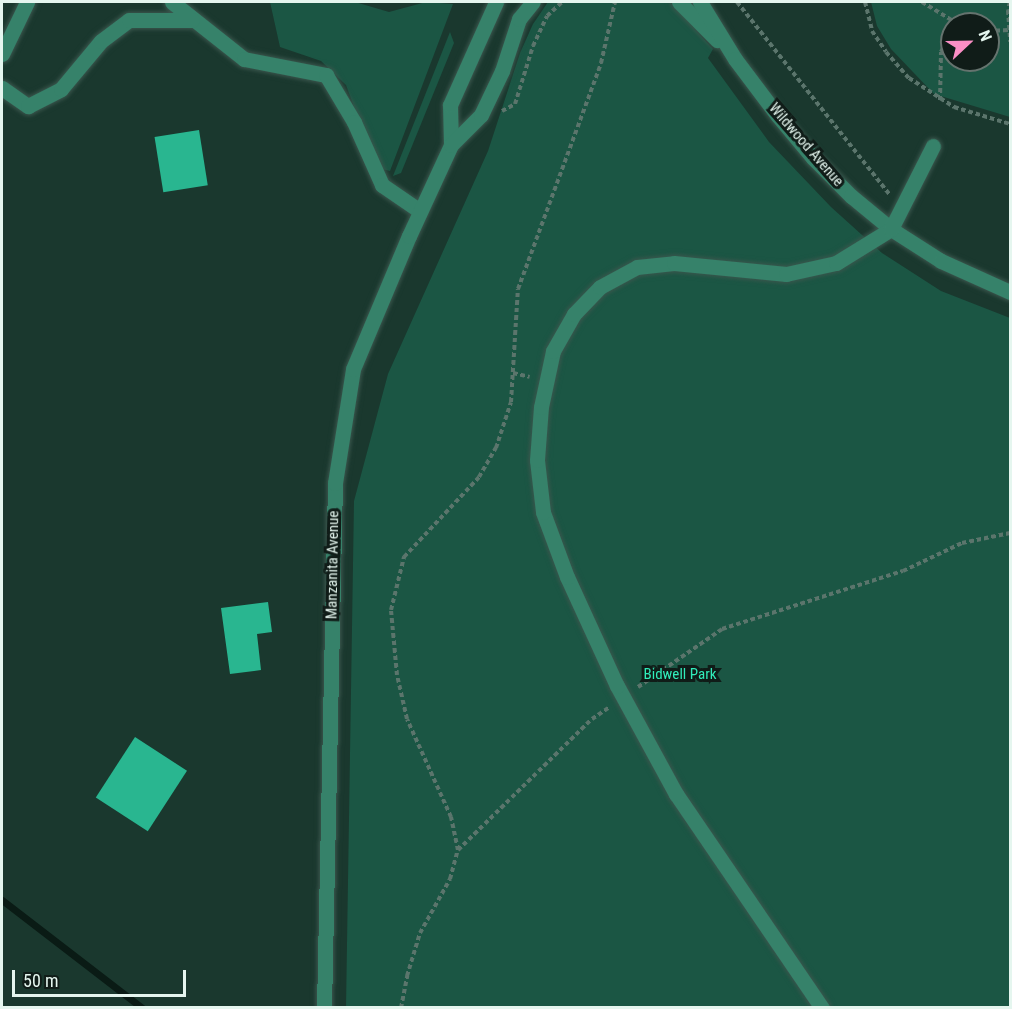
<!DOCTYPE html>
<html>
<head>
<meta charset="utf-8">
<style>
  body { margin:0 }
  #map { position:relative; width:1012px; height:1009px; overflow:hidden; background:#1a382e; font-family:"Roboto Condensed",sans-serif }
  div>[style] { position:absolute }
  .green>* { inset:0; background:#1b5644 }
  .stream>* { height:7px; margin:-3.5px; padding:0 3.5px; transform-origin:3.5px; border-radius:3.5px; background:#0a1b15 }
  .building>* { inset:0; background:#29b690; transform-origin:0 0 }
  .path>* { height:4px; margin-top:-2px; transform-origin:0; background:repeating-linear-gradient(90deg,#5b756c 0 4.5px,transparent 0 7.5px) }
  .roads { filter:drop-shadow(0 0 2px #3a564d) drop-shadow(0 0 2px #3a564d) }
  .minor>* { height:15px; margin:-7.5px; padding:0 7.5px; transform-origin:7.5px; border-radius:7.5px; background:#36826a }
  span { translate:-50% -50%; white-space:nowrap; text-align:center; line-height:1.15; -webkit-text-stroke:6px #101c18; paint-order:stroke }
  .street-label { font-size:15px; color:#e5f6ef }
  .park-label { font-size:15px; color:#30ecba }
  .frame { position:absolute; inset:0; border:3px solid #e5f6ef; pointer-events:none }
  .north { position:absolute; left:940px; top:12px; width:60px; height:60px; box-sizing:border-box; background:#101c18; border:2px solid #65736e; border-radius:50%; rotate:68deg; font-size:16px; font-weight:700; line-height:24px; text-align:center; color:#e5f6ef }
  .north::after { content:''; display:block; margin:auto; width:21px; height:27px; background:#fb8fc5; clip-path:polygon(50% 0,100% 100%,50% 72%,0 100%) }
  .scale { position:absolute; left:12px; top:970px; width:174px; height:27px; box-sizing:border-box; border:3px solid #e5f6ef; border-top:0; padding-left:8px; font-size:18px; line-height:21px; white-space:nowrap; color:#e5f6ef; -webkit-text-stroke:4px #101c18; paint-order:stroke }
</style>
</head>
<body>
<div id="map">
  <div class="green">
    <i style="clip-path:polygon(270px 2px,355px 2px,389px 12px,426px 2px,453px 4px,390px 171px,382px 169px,369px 148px,346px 85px,321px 61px,280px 47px)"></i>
    <i style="clip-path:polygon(548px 2px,670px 2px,713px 49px,708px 58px,769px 142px,831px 207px,882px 253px,941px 291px,1010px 318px,1010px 1007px,346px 1008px,354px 501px,388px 374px,488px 151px,520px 53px,533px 24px)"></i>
    <i style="clip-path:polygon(evenodd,871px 2px,1010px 2px,1010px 117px,934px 94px,891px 49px,877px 26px,871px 2px,952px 24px,988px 24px,988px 60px,952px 60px,952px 24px)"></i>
    <i style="clip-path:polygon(450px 32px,454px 43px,401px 173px,393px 176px)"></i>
  </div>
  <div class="stream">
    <i style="left:2px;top:900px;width:177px;rotate:37.6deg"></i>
  </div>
  <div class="building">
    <i style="left:199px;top:130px;width:56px;height:45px;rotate:81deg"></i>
    <i style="clip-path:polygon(268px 602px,272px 632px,257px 634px,261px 670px,230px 674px,221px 608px)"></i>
    <i style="left:135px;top:737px;width:62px;height:72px;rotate:33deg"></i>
  </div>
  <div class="path">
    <i style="left:737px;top:2px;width:245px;rotate:51.6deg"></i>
    <i style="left:865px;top:2px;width:30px;rotate:76deg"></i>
    <i style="left:872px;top:31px;width:25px;rotate:56deg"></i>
    <i style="left:886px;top:52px;width:35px;rotate:49deg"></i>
    <i style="left:909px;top:78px;width:54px;rotate:32.8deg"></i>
    <i style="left:954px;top:107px;width:59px;rotate:16.9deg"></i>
    <i style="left:922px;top:2px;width:42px;rotate:31.4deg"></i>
    <i style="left:1010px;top:2px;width:8px;rotate:104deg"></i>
    <i style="left:1008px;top:10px;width:32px;rotate:86deg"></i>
    <i style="left:988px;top:31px;width:21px;rotate:-3deg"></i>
    <i style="left:940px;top:100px;width:48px;rotate:-88.8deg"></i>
    <i style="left:941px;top:52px;width:25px;rotate:-64deg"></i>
    <i style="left:502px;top:111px;width:15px;rotate:-28deg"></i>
    <i style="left:515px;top:104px;width:61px;rotate:-72.8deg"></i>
    <i style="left:533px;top:46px;width:33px;rotate:-65deg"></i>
    <i style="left:547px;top:16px;width:21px;rotate:-43deg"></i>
    <i style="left:513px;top:373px;width:17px;rotate:13deg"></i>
    <i style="left:638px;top:687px;width:102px;rotate:-34.6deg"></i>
    <i style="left:722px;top:629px;width:190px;rotate:-17.8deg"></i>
    <i style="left:903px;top:571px;width:65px;rotate:-25.4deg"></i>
    <i style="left:962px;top:543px;width:49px;rotate:-11.8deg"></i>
    <i style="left:458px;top:850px;width:187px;rotate:-44.4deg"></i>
    <i style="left:592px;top:719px;width:22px;rotate:-34deg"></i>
    <i style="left:401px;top:1008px;width:33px;rotate:-79deg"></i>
    <i style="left:407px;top:976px;width:45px;rotate:-73.2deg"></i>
    <i style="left:420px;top:933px;width:62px;rotate:-60.9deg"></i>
    <i style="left:450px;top:879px;width:30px;rotate:-75deg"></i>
    <i style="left:458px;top:850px;width:34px;rotate:-102deg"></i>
    <i style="left:451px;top:817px;width:107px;rotate:-114.2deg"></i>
    <i style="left:407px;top:719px;width:45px;rotate:-102.8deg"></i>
    <i style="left:397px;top:675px;width:65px;rotate:-95.3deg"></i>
    <i style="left:391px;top:610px;width:55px;rotate:-76.2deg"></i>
    <i style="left:404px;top:557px;width:110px;rotate:-46.8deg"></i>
    <i style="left:479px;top:477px;width:34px;rotate:-60deg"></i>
    <i style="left:496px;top:448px;width:48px;rotate:-71.9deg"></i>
    <i style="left:511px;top:402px;width:113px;rotate:-86.5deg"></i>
    <i style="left:518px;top:289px;width:241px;rotate:-69.8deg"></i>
    <i style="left:601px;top:63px;width:63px;rotate:-77.1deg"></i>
  </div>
  <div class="roads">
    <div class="minor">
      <i style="left:172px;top:2px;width:92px;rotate:38.4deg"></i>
      <i style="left:244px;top:59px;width:84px;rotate:11deg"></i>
      <i style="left:326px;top:75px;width:55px;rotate:59.2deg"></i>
      <i style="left:354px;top:122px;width:69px;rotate:66deg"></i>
      <i style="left:382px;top:185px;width:46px;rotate:34.4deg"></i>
      <i style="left:679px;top:2px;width:54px;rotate:45deg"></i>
      <i style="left:700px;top:2px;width:67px;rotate:58.4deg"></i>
      <i style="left:735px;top:59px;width:71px;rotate:53deg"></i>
      <i style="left:778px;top:116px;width:55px;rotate:50.2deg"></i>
      <i style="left:813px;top:158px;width:54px;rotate:45deg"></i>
      <i style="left:851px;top:196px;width:52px;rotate:39.5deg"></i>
      <i style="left:891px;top:229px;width:59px;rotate:32.6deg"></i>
      <i style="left:941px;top:261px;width:76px;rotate:24.2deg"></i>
      <i style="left:2px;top:54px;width:58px;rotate:-64.3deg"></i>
      <i style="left:2px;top:88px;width:32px;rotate:35deg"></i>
      <i style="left:28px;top:106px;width:37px;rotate:-27deg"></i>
      <i style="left:61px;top:89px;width:62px;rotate:-50.2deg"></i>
      <i style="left:101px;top:41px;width:35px;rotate:-37deg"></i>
      <i style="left:129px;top:20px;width:63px"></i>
      <i style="left:451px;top:145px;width:40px;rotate:-91.4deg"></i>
      <i style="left:450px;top:105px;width:113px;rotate:-65.9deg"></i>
      <i style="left:324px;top:1008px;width:525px;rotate:-88.8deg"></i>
      <i style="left:335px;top:483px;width:115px;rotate:-81deg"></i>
      <i style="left:353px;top:369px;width:144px;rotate:-67.2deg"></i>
      <i style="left:409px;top:236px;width:100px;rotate:-65.2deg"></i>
      <i style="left:451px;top:145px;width:42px;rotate:-45deg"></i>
      <i style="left:481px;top:115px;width:49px;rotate:-64.5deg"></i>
      <i style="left:502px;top:71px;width:55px;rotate:-71.9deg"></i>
      <i style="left:519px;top:19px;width:22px;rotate:-51deg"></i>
      <i style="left:822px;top:1008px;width:259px;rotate:-124.3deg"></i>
      <i style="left:676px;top:794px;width:123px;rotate:-118.6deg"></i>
      <i style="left:617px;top:686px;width:120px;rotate:-114.6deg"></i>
      <i style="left:567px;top:577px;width:69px;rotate:-110.3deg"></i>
      <i style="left:543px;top:512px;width:52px;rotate:-96.6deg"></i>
      <i style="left:537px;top:460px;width:53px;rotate:-85.7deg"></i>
      <i style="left:541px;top:407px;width:57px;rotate:-77.9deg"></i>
      <i style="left:553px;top:351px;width:43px;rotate:-60.4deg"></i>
      <i style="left:574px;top:314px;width:37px;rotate:-46deg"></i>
      <i style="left:600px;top:287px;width:42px;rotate:-28.4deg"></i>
      <i style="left:637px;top:267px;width:37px;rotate:-6deg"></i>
      <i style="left:674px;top:263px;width:113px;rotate:5.6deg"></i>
      <i style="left:786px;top:274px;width:51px;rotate:-12.4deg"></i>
      <i style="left:836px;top:263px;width:65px;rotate:-31.7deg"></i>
      <i style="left:891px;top:229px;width:93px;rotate:-63.2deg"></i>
    </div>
  </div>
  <div class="street-label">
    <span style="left:806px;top:145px;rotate:49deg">Wildwood Avenue</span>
    <span style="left:333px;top:565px;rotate:-89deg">Manzanita Avenue</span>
  </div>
  <div class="park-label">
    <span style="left:680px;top:675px">Bidwell Park</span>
  </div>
  <div class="frame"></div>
  <div class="north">N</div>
  <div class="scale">50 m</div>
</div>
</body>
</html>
